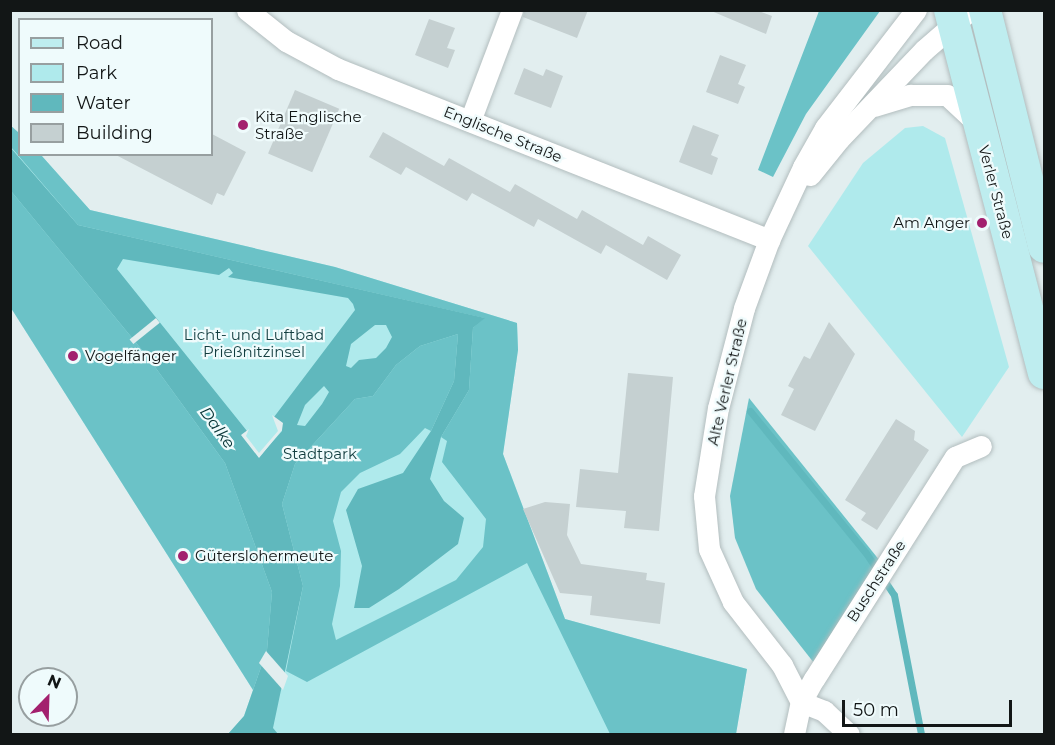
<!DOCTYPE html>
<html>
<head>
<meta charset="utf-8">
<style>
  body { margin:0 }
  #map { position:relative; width:1055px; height:745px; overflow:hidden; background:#e2eeef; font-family:Montserrat,sans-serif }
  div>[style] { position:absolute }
  .green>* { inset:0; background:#afeaec }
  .forest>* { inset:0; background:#6bc2c7 }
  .water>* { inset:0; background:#60b8bd }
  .pier>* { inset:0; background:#e2eeef; transform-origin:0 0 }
  .stream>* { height:7px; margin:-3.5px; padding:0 3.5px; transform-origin:3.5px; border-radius:3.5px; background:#60b8bd }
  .building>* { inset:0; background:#c5d0d1; transform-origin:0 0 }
  .roads { filter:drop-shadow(0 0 2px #b2bdbe) drop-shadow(0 0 2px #b2bdbe) }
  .minor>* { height:21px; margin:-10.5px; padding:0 10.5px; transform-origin:10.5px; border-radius:10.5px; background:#fff }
  .secondary>* { height:32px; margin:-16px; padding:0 16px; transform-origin:16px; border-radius:16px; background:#beedef }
  .dots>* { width:16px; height:16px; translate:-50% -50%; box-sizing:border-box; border:3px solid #effbfc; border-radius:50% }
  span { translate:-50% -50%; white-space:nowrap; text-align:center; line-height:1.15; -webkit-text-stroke:4.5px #effbfc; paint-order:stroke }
  .poi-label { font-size:15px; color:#121616 }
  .left { translate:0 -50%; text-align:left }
  .right { translate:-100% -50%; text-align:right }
  .street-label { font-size:15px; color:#121616 }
  .park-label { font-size:15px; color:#123d3f }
  .water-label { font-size:16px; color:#053234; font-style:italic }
  .frame { position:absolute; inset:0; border:12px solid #121616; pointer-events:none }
  .legend { position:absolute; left:18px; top:18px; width:195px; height:138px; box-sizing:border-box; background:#effbfc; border:2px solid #979fa0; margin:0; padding:8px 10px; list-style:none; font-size:18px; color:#121616 }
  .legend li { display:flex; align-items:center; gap:12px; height:30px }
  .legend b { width:30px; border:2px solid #979fa0 }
  .north { position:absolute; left:18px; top:667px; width:60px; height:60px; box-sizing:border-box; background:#effbfc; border:2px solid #979fa0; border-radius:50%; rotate:23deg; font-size:16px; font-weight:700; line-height:24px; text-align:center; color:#121616 }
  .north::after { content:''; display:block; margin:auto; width:21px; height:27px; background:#a3206e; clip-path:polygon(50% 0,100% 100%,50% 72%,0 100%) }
  .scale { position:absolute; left:842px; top:700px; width:170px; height:27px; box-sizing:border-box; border:3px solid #121616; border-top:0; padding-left:8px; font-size:18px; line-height:21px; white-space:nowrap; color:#121616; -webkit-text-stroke:4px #effbfc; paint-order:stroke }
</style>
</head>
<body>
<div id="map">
  <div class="green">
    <i style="clip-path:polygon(10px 125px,19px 133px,20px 154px,41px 155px,90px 210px,335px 267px,517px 323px,518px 350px,503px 454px,565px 619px,747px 669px,736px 734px,228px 734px,244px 716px,253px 690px,11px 308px)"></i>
    <i style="clip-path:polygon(923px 126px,945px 138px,1009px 367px,962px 437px,808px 246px,863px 163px,905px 128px)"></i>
  </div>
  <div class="forest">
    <i style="clip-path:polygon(819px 11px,880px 11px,806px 114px,773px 177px,758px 170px)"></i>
    <i style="clip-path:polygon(10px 125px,19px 133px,20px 154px,41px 155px,90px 210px,335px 267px,517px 323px,518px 350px,503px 454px,565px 619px,747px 669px,736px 734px,610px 734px,527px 563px,307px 682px,286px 671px,303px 586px,282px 504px,295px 464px,355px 399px,373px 396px,396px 365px,420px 346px,458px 334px,454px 381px,431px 431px,425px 428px,400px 454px,360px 473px,341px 492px,333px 521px,341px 551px,340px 586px,332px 624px,336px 640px,456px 580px,483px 547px,486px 519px,442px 462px,447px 441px,441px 437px,469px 390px,473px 328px,484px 318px,78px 225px,11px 147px)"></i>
    <i style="clip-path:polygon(11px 191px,147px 356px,225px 463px,272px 592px,267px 650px,253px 690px,11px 308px)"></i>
    <i style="clip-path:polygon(749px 398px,880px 561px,814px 663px,756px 589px,735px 538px,730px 496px)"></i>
  </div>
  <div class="water">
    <i style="clip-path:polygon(evenodd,10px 147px,78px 225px,485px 318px,473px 328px,469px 390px,441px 437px,430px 479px,444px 501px,464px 518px,458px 544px,399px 589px,369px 608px,354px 608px,362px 566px,346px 510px,358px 489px,403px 473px,431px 431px,454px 381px,458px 334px,420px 346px,396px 365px,373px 396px,355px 399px,295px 464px,282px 504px,303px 586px,273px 728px,278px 734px,228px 734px,244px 716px,267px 650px,272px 592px,225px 463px,147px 356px,11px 191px,10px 147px,123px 259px,219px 275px,229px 268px,233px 273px,228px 277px,348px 298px,353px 304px,355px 310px,274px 417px,282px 423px,282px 431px,259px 457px,242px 435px,247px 431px,117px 269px,123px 259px,10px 147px,375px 325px,386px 325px,392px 337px,386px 348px,376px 358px,359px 360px,351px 368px,346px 366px,351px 344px,375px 325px,10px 147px,324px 386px,329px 392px,322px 404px,305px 426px,297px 425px,305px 405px,324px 386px)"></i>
  </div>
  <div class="pier">
    <i style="left:156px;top:318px;width:6px;height:34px;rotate:51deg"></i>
    <i style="clip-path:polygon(272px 415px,283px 423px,282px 430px,259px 458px,241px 435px,249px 429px,246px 436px,259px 453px,278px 431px)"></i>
    <i style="clip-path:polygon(266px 651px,288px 676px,283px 690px,259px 663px)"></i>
  </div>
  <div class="stream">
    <i style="left:750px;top:411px;width:183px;rotate:50.8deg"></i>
    <i style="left:866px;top:553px;width:50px;rotate:56.3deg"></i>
    <i style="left:894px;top:595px;width:142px;rotate:79deg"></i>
  </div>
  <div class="building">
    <i style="clip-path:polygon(524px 10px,588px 10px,577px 38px,523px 17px)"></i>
    <i style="clip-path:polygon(709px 10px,756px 10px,772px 16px,766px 34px)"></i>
    <i style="clip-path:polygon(429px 19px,455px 28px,447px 48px,455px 50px,448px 68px,415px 55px)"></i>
    <i style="clip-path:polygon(720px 55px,746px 65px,738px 84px,745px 87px,738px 104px,706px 92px)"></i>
    <i style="clip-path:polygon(524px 68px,543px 76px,546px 69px,563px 76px,551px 108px,514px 94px)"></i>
    <i style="left:295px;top:90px;width:48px;height:69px;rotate:23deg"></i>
    <i style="clip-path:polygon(693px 125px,719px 135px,711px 155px,718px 158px,712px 175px,679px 162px)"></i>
    <i style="clip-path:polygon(383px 132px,444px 166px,449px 158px,510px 192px,515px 184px,577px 219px,582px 210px,643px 245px,648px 236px,681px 255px,667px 280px,606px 245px,601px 254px,538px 219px,534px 227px,472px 193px,467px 201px,406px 167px,401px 175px,369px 157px)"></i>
    <i style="clip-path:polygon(212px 134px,246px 152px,224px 196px,217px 193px,212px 205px,114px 154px,212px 154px)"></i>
    <i style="clip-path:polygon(829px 322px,855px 354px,815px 431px,781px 415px,794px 389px,788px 386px,804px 356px,810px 359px)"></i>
    <i style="clip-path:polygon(628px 373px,673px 377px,659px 531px,624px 528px,626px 511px,576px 507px,580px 469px,618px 473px)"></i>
    <i style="clip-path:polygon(896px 419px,915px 431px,914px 440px,929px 450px,877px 530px,861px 520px,866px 513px,845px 500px)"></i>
    <i style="clip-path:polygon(545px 502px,570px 504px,567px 535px,581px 564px,647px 573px,646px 580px,665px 583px,660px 624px,590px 615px,592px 596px,560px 593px,523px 509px)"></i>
  </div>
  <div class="roads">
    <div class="minor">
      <i style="left:247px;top:10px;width:50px;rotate:38.5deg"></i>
      <i style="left:286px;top:41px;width:59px;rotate:28.3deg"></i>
      <i style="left:338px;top:69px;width:464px;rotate:21.6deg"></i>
      <i style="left:874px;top:106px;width:38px;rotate:-17deg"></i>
      <i style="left:910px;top:95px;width:37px"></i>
      <i style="left:947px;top:95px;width:41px;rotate:43deg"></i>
      <i style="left:470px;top:121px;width:119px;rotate:-69.3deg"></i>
      <i style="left:810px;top:175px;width:46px;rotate:-51.1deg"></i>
      <i style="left:839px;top:139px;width:123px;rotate:-46.3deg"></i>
      <i style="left:924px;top:50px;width:61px;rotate:-41deg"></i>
      <i style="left:801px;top:702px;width:42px;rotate:-117.2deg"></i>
      <i style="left:782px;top:665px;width:80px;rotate:-127.9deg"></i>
      <i style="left:733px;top:602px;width:58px;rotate:-114.4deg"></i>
      <i style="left:709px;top:549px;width:53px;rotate:-95.4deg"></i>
      <i style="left:704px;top:496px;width:89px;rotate:-81deg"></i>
      <i style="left:718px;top:408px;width:103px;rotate:-75.4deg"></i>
      <i style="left:744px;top:308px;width:72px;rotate:-69.8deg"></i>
      <i style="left:769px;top:240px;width:81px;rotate:-65deg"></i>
      <i style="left:803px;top:167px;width:45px;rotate:-60.6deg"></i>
      <i style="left:825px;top:128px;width:149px;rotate:-52.4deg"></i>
      <i style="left:801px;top:702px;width:25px;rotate:21deg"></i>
      <i style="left:824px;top:711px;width:34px;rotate:43deg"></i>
      <i style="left:794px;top:734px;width:33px;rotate:-78deg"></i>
      <i style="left:801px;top:702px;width:26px;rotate:-61deg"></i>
      <i style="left:814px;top:679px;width:263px;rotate:-57.6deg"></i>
      <i style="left:955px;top:457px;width:28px;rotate:-23deg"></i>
    </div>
    <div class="secondary">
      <i style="left:950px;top:10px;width:375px;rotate:75.5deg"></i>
      <i style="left:985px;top:10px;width:244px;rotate:76deg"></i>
    </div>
  </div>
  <div class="dots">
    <i style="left:243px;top:125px;background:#a3206e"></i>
    <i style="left:982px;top:223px;background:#a3206e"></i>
    <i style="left:73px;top:356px;background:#a3206e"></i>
    <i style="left:183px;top:556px;background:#a3206e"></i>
  </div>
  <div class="poi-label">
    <span class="left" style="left:255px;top:125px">Kita Englische<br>Straße</span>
    <span class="right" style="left:970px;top:223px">Am Anger</span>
    <span class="left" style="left:85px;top:356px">Vogelfänger</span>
    <span class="left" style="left:195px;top:556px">Güterslohermeute</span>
  </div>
  <div class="street-label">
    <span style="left:503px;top:134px;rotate:22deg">Englische Straße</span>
    <span style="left:996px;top:192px;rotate:75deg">Verler Straße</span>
    <span style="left:727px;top:382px;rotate:-77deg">Alte Verler Straße</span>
    <span style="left:876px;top:581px;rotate:-57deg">Buschstraße</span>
  </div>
  <div class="park-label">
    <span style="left:254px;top:343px">Licht- und Luftbad<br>Prießnitzinsel</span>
    <span style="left:320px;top:454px">Stadtpark</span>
  </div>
  <div class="water-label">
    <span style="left:217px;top:428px;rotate:54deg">Dalke</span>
  </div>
  <div class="frame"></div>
  <ul class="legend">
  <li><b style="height:8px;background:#beedef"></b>Road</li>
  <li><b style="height:16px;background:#afeaec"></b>Park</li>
  <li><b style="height:16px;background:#60b8bd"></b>Water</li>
  <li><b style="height:16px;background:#c5d0d1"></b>Building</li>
  </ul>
  <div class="north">N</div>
  <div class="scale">50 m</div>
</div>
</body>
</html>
